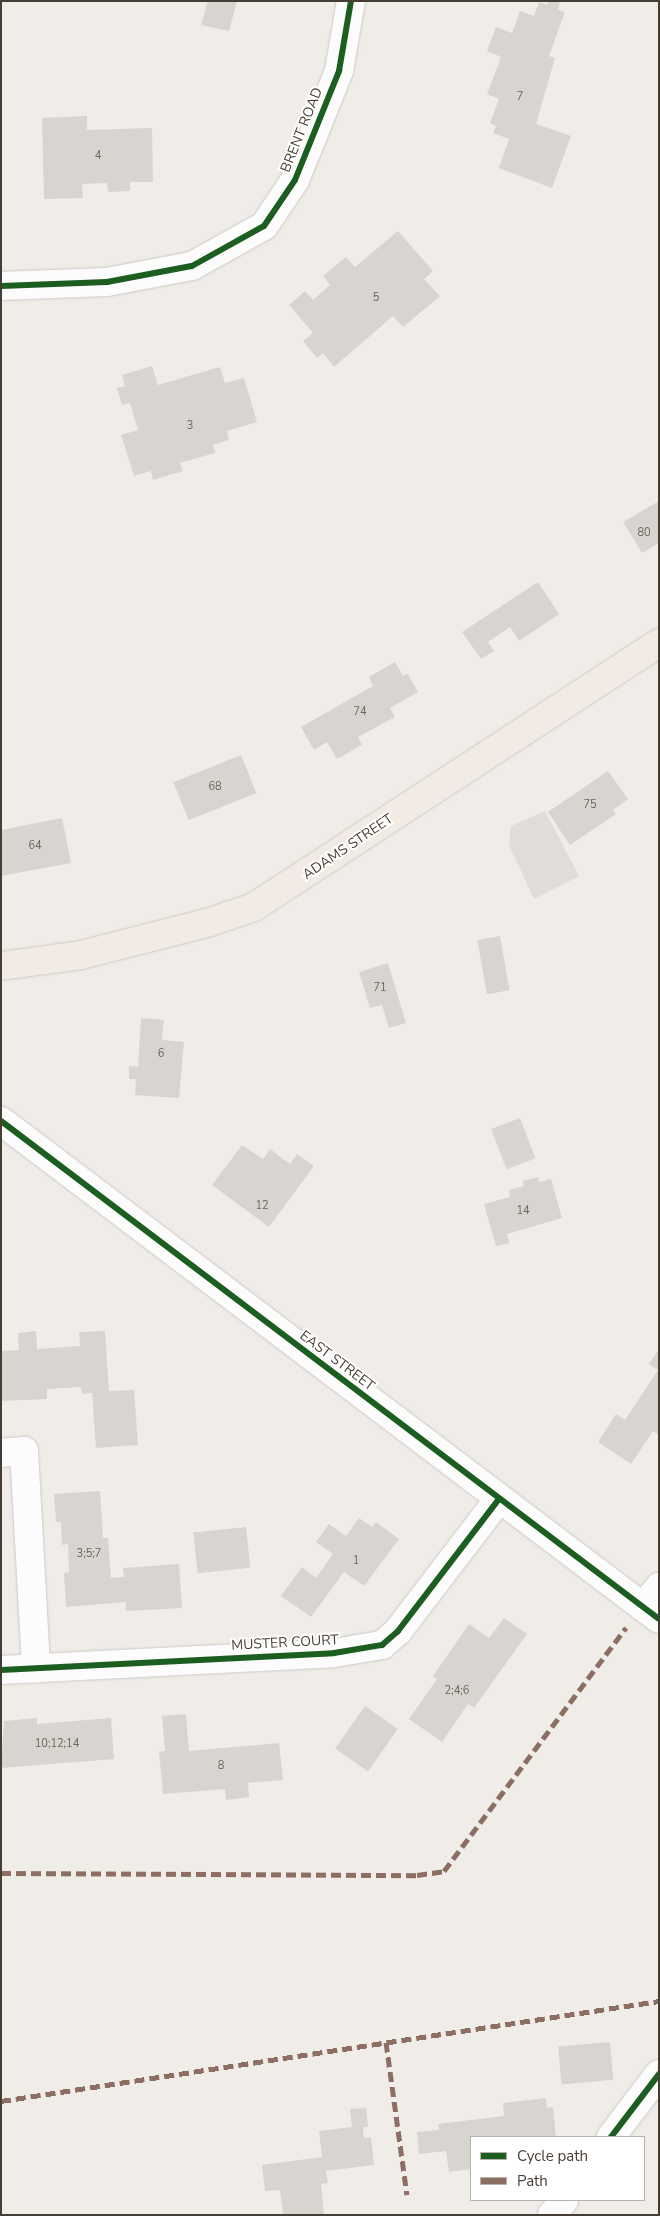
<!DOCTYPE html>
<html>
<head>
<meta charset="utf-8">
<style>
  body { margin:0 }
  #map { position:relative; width:660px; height:2216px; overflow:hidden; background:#f0ede9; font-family:"Nunito Sans",sans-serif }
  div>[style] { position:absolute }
  .parking>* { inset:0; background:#dfdcd9 }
  .building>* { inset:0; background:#d8d4d0; transform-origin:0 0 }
  .roads { filter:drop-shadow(0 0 1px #ccc9c5) drop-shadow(0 0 1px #ccc9c5) }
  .minor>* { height:28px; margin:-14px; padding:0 14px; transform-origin:14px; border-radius:14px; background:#fdfcfc }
  .major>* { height:28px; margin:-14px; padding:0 14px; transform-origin:14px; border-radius:14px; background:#f1ebe3 }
  .quiet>* { height:5px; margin-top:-2.5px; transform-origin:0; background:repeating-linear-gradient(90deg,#8d6e63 0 10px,transparent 0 15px) }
  .cycleway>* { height:6px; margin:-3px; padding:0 3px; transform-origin:3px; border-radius:3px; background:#1b5e20 }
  span { translate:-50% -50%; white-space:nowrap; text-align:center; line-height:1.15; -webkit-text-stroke:4px #fff; paint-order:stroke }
  .number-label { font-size:11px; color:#6c655d }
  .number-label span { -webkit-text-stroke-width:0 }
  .street-label { font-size:14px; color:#463e35 }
  .frame { position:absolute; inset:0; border:2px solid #463e35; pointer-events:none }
  .legend { position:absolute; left:470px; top:2136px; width:175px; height:65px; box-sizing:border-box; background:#fff; border:1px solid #b5b2ae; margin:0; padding:6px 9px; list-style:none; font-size:15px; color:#463e35 }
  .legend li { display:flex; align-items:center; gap:10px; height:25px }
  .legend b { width:25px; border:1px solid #b5b2ae }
</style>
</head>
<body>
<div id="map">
  <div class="parking">
    <i style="clip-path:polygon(545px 811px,579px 876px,534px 899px,509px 845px,511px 826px)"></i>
  </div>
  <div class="building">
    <i style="clip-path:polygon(208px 1px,237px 1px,229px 31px,201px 25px)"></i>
    <i style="clip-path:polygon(548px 1px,560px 2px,558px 10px,565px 12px,549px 56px,555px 58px,536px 124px,571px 136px,552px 188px,499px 168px,509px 139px,493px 133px,496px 126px,490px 123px,499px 99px,487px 94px,501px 57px,487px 51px,496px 27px,512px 33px,520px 11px,534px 16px,539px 2px,547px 5px)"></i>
    <i style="clip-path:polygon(87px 116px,87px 130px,152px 128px,153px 182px,130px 182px,130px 191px,108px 192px,107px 183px,82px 184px,83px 198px,44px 199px,42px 118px)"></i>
    <i style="clip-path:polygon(398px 231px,433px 271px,424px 279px,440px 296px,403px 327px,393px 316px,334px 367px,323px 353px,317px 358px,303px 341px,313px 333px,289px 305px,305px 291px,313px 300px,330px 285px,323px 276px,346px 257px,355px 267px)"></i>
    <i style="clip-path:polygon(152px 366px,158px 385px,220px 367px,225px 383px,244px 378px,257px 422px,227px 431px,229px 440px,213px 445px,215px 453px,180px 463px,183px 471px,153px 480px,151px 471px,134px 476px,121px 435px,138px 430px,130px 403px,122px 405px,117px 388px,125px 386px,122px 375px)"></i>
    <i style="clip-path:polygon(659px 501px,659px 543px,642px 553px,623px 522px)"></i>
    <i style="clip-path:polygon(538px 582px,559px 614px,519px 641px,510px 627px,488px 642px,494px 651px,481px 659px,462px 632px)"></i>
    <i style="clip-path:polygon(395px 662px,403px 676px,408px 674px,418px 692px,390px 708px,395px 717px,358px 737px,362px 745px,337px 759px,327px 742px,314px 750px,301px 727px,373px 686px,369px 677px)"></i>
    <i style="left:241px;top:755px;width:41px;height:73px;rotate:68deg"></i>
    <i style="clip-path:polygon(608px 771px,628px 799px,613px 810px,616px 814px,570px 845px,548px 812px)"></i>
    <i style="clip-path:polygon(62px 818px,71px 863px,1px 876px,1px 830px)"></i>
    <i style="left:500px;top:936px;width:55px;height:23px;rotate:80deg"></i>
    <i style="clip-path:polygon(388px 963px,406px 1023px,389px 1028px,382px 1005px,370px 1008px,359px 972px)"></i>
    <i style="clip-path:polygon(141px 1018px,164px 1020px,162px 1040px,184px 1042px,179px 1098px,135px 1095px,136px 1079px,129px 1079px,129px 1066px,138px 1067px)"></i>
    <i style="left:520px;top:1118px;width:43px;height:31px;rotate:69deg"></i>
    <i style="clip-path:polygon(242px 1145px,263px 1159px,270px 1149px,290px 1164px,297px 1154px,314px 1166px,269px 1227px,212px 1185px)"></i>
    <i style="clip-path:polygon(538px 1177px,539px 1182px,551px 1179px,562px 1218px,507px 1234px,509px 1243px,496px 1246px,484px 1204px,510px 1197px,509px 1190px,524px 1186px,523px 1181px)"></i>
    <i style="clip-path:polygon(36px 1331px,37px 1349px,80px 1346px,79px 1332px,105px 1331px,109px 1391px,134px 1390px,138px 1445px,96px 1448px,92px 1393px,82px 1394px,81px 1387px,47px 1389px,47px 1399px,1px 1401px,1px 1351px,19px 1350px,18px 1333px)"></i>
    <i style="clip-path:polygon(659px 1349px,659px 1435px,653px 1431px,631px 1464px,598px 1442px,616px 1414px,625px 1420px,658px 1370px,649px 1364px)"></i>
    <i style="clip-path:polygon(100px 1491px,103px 1538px,108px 1538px,111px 1578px,124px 1577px,123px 1568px,179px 1564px,182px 1608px,126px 1611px,126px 1602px,66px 1607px,64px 1573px,69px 1572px,68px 1544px,62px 1545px,61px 1522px,56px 1522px,54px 1494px)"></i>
    <i style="clip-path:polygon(359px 1518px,372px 1527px,376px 1522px,399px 1539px,364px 1586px,344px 1572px,311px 1617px,281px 1596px,302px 1567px,316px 1578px,333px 1554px,316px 1542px,329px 1524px,346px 1536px)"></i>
    <i style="left:246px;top:1527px;width:41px;height:53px;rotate:84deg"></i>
    <i style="clip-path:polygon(504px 1618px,527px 1634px,474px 1708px,468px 1704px,442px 1742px,409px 1719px,437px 1679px,433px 1676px,469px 1624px,489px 1638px)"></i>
    <i style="left:365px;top:1706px;width:40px;height:52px;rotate:35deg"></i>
    <i style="clip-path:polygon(186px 1714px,189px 1751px,279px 1743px,283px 1780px,248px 1783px,249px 1797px,226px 1800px,225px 1789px,163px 1794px,159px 1752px,165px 1751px,162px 1716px)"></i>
    <i style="clip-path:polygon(37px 1718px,37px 1724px,111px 1718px,114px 1759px,1px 1768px,4px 1721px)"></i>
    <i style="left:610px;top:2042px;width:38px;height:52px;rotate:85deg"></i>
    <i style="clip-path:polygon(546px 2098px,547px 2108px,553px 2107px,556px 2137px,471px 2137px,471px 2169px,449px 2172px,446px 2151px,419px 2154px,417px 2132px,439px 2130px,438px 2124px,504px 2116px,503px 2103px)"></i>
    <i style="clip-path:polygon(366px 2108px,368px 2127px,363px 2127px,364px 2138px,371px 2137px,374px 2165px,326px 2171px,328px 2183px,321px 2184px,324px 2215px,283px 2215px,280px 2190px,265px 2191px,262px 2165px,322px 2157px,319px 2131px,352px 2127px,350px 2109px)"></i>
  </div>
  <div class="roads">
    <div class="minor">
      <i style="left:1px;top:286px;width:106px;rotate:-2.2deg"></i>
      <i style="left:107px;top:282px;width:86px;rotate:-10.7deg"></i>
      <i style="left:192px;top:266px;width:82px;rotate:-29.1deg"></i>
      <i style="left:264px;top:226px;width:55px;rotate:-56deg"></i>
      <i style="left:295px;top:180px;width:118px;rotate:-68deg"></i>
      <i style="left:339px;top:71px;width:71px;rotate:-80.3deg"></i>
      <i style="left:1px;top:1121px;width:825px;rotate:37.12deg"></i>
      <i style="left:1px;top:1453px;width:23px;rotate:-5deg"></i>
      <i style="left:24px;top:1451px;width:218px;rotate:86.8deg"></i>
      <i style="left:643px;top:1607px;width:26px;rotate:-51deg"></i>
      <i style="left:1px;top:1670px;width:333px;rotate:-2.9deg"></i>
      <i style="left:334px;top:1653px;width:49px;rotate:-9.5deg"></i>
      <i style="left:382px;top:1645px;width:21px;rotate:-41deg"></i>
      <i style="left:398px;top:1631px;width:166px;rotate:-52.6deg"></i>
      <i style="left:611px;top:2137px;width:79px;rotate:-52.7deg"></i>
      <i style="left:552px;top:2215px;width:19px;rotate:-51deg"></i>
    </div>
    <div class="major">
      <i style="left:1px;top:966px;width:81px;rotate:-7.8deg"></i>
      <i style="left:81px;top:955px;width:133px;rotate:-14.3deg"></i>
      <i style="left:210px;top:922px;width:46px;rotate:-18.8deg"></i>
      <i style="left:254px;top:907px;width:483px;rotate:-33.1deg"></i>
    </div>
  </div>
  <div class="quiet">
    <i style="left:1px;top:1873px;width:416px;rotate:0.3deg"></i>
    <i style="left:417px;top:1875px;width:27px;rotate:-8deg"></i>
    <i style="left:444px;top:1871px;width:304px;rotate:-53.2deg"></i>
    <i style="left:386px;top:2042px;width:154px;rotate:82.2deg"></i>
    <i style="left:1px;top:2101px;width:666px;rotate:-8.64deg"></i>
  </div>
  <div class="cycleway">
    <i style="left:1px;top:286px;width:106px;rotate:-2.2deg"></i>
    <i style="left:107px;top:282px;width:86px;rotate:-10.7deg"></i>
    <i style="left:192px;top:266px;width:82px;rotate:-29.1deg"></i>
    <i style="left:264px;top:226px;width:55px;rotate:-56deg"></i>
    <i style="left:295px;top:180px;width:118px;rotate:-68deg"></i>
    <i style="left:339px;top:71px;width:71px;rotate:-80.3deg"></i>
    <i style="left:1px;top:1121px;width:825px;rotate:37.12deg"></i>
    <i style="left:1px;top:1670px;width:333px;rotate:-2.9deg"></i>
    <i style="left:334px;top:1653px;width:49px;rotate:-9.5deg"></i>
    <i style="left:382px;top:1645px;width:21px;rotate:-41deg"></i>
    <i style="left:398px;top:1631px;width:166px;rotate:-52.6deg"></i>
    <i style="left:611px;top:2137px;width:79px;rotate:-52.7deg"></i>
  </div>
  <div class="number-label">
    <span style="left:520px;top:97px">7</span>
    <span style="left:98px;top:156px">4</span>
    <span style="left:376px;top:298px">5</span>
    <span style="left:190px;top:426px">3</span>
    <span style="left:644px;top:533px">80</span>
    <span style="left:360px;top:712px">74</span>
    <span style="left:215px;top:787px">68</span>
    <span style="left:590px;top:805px">75</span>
    <span style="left:35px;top:846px">64</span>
    <span style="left:380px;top:988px">71</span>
    <span style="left:161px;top:1054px">6</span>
    <span style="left:262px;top:1206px">12</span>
    <span style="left:523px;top:1211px">14</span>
    <span style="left:89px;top:1554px">3;5;7</span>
    <span style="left:356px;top:1561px">1</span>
    <span style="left:457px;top:1691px">2;4;6</span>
    <span style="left:57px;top:1744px">10;12;14</span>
    <span style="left:221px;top:1766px">8</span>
  </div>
  <div class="street-label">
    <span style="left:302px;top:130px;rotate:-68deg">BRENT ROAD</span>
    <span style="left:348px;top:847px;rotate:-34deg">ADAMS STREET</span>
    <span style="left:337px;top:1361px;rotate:37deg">EAST STREET</span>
    <span style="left:285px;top:1643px;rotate:-3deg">MUSTER COURT</span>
  </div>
  <div class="frame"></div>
  <ul class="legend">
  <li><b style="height:6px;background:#1b5e20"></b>Cycle path</li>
  <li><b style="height:6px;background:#8d6e63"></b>Path</li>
  </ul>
</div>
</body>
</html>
